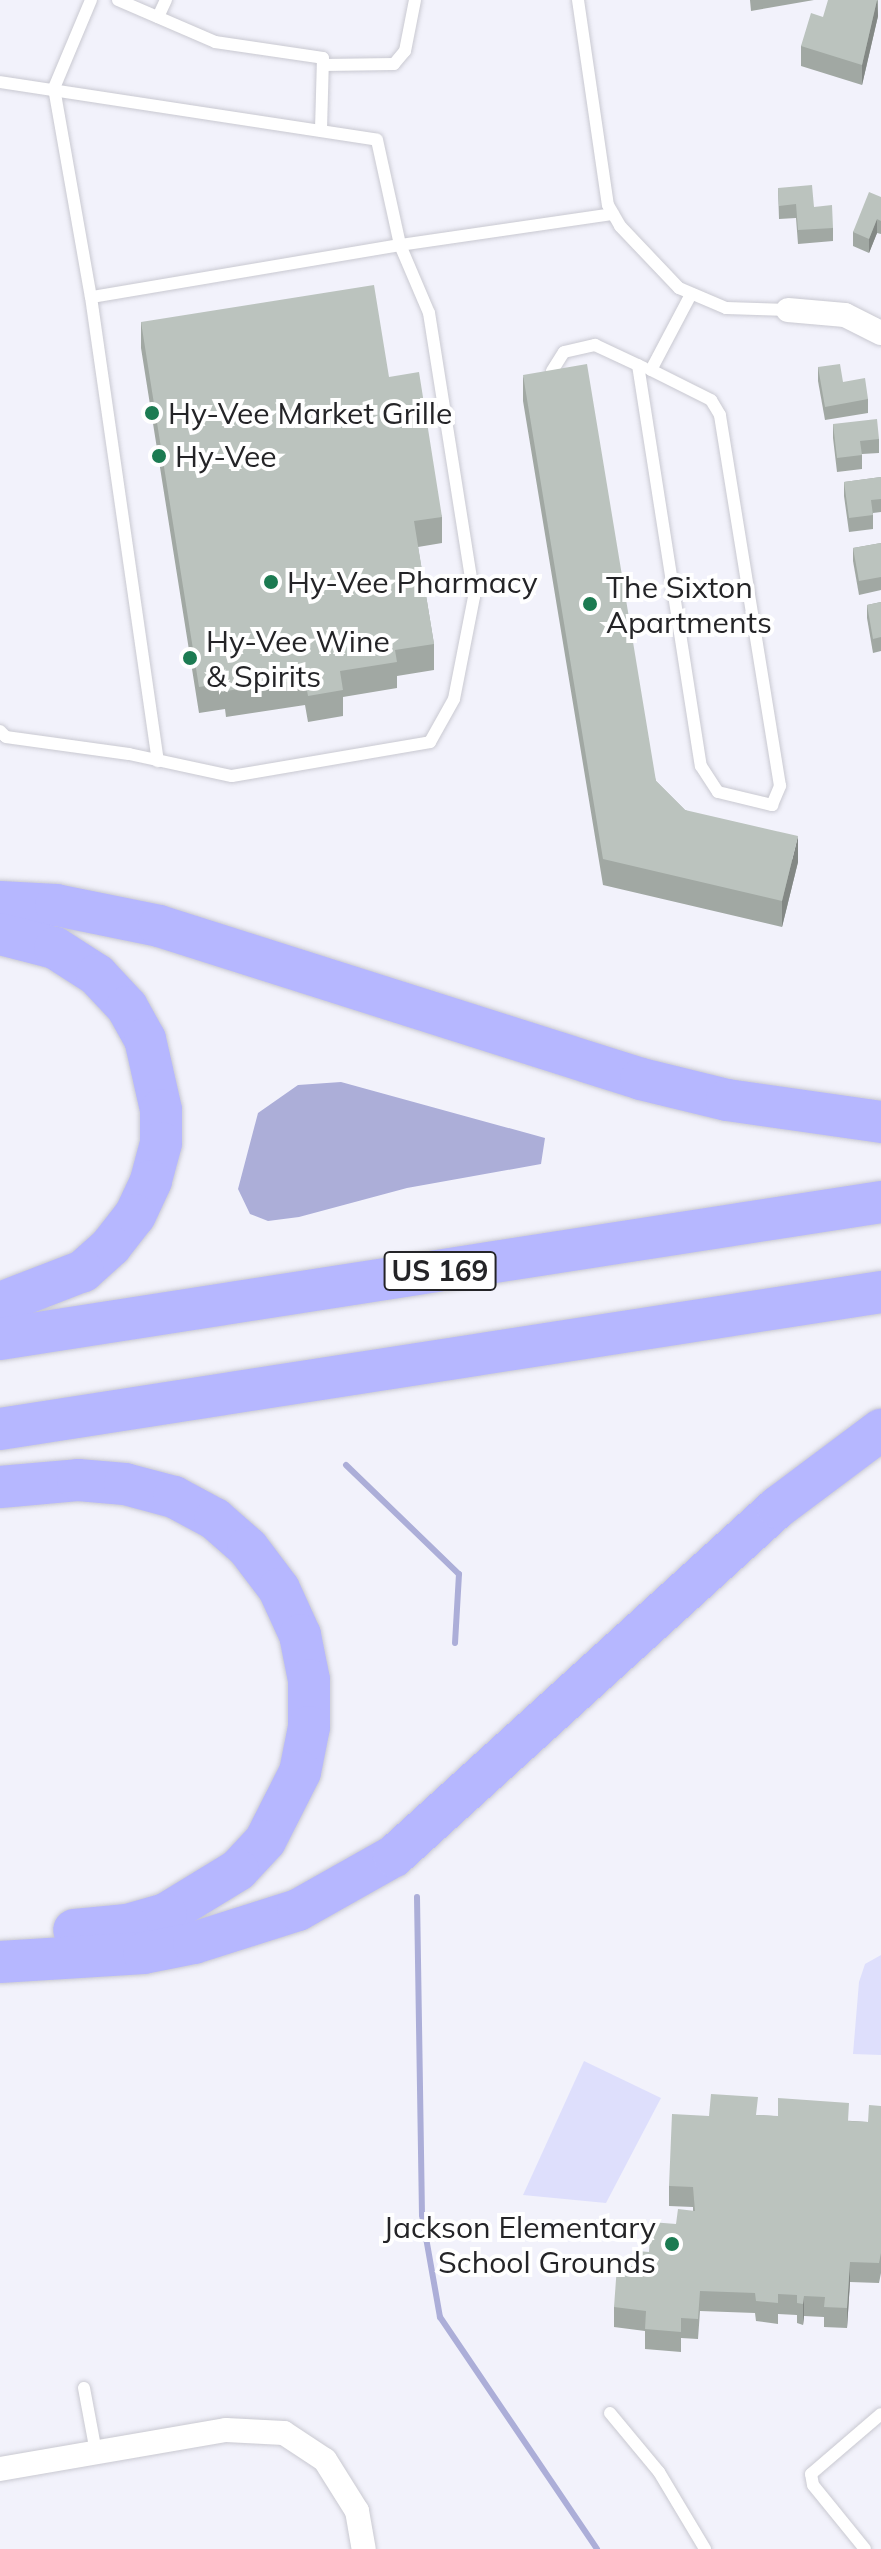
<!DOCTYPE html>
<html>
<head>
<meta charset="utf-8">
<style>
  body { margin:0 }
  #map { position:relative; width:881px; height:2549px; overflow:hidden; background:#f2f2fb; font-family:Mulish,sans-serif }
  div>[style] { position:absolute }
  .green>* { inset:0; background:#dedffc }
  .water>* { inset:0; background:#acaed8 }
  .stream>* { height:6px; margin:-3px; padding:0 3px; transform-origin:3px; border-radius:3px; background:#acaed8 }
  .roads { filter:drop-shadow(0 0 2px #c9c9d1) drop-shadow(0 0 2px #c9c9d1) }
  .service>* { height:12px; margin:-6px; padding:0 6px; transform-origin:6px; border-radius:6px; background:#fff }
  .minor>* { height:24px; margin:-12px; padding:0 12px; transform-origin:12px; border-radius:12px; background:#fff }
  .motorway>* { height:42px; margin:-21px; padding:0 21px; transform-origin:21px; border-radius:21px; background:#b6b7ff }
  .wall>* { inset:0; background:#a1a8a3 }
  .shaded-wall>* { inset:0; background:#838885 }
  .building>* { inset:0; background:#bbc3be }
  .dots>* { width:22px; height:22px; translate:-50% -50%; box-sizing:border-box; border:4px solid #fff; border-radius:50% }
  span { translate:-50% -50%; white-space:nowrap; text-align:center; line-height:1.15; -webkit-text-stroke:8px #fff; paint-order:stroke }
  .shield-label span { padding:2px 6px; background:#fff; border:2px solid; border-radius:6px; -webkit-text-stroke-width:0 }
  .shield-label { font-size:28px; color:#242427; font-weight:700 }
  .poi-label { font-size:30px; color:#242427 }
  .left { translate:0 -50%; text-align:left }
  .right { translate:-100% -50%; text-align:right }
</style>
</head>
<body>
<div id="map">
  <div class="green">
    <i style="clip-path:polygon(881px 1955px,881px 2055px,853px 2054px,859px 1982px,865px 1964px)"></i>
    <i style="clip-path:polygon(584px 2061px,661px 2098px,606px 2203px,523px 2195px)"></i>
  </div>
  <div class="water">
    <i style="clip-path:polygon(341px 1082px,545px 1138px,541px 1164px,407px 1188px,299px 1217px,268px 1221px,250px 1214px,238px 1189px,258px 1113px,298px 1085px)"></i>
  </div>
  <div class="stream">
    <i style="left:346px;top:1465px;width:157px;rotate:44deg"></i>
    <i style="left:459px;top:1574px;width:69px;rotate:93.3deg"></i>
    <i style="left:417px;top:1897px;width:318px;rotate:89.1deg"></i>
    <i style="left:422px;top:2215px;width:104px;rotate:80deg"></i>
    <i style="left:440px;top:2317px;width:280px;rotate:55.9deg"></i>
  </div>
  <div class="roads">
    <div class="service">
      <i style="left:91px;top:0;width:95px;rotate:112.8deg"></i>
      <i style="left:54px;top:88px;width:212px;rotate:80deg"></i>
      <i style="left:91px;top:297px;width:469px;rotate:81.8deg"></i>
      <i style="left:118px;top:0;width:106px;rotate:23.4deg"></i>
      <i style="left:215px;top:42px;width:109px;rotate:8.4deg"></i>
      <i style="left:323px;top:58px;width:73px;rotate:91.6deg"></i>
      <i style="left:578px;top:0;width:207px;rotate:81.7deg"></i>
      <i style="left:608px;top:205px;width:24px;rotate:60deg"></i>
      <i style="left:620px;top:226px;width:86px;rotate:46.4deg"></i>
      <i style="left:679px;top:288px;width:51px;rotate:23.1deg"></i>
      <i style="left:726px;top:308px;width:62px;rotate:1.8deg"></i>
      <i style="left:158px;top:17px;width:19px;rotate:-65deg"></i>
      <i style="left:324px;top:65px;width:70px;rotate:-0.8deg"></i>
      <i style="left:394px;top:64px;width:17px;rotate:-50deg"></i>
      <i style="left:405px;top:51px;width:52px;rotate:-78.9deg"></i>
      <i style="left:0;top:82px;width:381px;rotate:8.7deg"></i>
      <i style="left:377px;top:140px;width:107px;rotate:77.6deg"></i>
      <i style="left:400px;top:245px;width:215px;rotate:-8.3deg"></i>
      <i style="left:638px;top:365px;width:406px;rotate:81.1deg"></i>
      <i style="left:701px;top:766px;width:31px;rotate:57deg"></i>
      <i style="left:718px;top:792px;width:56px;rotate:13.5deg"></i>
      <i style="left:772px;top:805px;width:21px;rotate:-67deg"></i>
      <i style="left:780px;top:786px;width:376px;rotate:-99.2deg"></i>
      <i style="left:720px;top:415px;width:17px;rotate:-121deg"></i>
      <i style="left:711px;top:400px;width:67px;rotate:-153.4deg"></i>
      <i style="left:651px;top:370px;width:86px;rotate:-62.2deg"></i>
      <i style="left:552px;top:371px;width:22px;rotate:-58deg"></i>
      <i style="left:564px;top:352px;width:32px;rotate:-13deg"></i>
      <i style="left:595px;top:345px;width:54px;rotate:25.1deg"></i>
      <i style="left:0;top:731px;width:8px;rotate:45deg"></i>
      <i style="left:6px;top:737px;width:124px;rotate:7.9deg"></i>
      <i style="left:129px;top:754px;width:105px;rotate:12.1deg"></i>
      <i style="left:232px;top:776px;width:201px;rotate:-9.7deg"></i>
      <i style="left:430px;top:742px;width:49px;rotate:-60.8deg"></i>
      <i style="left:454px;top:699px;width:104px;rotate:-78.9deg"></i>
      <i style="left:474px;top:597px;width:288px;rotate:-99deg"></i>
      <i style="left:429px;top:313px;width:74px;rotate:-113.1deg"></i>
      <i style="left:400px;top:245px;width:313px;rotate:170.4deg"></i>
      <i style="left:84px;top:2388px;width:65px;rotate:79.4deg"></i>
      <i style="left:610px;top:2413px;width:77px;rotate:50.3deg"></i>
      <i style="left:659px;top:2472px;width:90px;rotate:59.1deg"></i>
      <i style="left:865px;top:2549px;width:82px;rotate:-129.1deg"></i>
      <i style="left:813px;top:2485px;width:11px;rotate:-100deg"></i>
      <i style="left:811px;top:2474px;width:92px;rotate:-40.6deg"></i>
    </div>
    <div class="minor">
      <i style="left:788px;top:310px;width:57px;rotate:5deg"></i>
      <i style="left:845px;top:315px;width:40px;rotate:26.6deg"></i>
      <i style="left:0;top:2469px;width:229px;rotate:-9.8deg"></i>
      <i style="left:226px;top:2430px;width:58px;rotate:3deg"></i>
      <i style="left:284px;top:2433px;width:49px;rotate:33.4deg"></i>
      <i style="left:325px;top:2460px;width:60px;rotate:57.9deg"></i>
      <i style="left:357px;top:2511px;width:39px;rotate:80deg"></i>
    </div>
    <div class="motorway">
      <i style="left:0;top:902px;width:56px;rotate:3.1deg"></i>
      <i style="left:56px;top:905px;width:105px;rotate:11.5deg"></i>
      <i style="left:159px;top:926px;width:506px;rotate:17.61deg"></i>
      <i style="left:641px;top:1079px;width:89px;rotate:13.7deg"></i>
      <i style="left:727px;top:1100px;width:156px;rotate:8.1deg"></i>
      <i style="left:0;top:934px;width:57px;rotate:14.3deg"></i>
      <i style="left:55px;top:948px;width:50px;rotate:32.7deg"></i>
      <i style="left:97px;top:975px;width:44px;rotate:46.8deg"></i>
      <i style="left:127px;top:1007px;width:37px;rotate:61deg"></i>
      <i style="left:145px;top:1039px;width:73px;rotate:77.3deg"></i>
      <i style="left:161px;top:1110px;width:33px;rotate:90deg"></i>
      <i style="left:161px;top:1143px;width:39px;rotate:105deg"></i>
      <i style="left:151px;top:1181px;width:38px;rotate:115deg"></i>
      <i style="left:135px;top:1215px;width:39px;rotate:128deg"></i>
      <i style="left:111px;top:1246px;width:38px;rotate:138deg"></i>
      <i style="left:83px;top:1271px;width:89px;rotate:158.9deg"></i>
      <i style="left:0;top:1339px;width:892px;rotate:-8.84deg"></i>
      <i style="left:0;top:1429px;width:892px;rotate:-8.84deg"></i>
      <i style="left:0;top:1487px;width:78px;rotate:-5.1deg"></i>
      <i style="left:78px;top:1480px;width:47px;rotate:4.9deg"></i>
      <i style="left:125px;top:1484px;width:51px;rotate:14.9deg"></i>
      <i style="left:174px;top:1497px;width:47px;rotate:28.2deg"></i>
      <i style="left:215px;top:1519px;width:44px;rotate:41.3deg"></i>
      <i style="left:248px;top:1548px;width:51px;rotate:52.9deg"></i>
      <i style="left:279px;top:1589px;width:51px;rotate:65.5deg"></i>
      <i style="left:300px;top:1635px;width:46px;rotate:78.7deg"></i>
      <i style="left:309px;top:1680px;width:47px;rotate:90deg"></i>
      <i style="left:309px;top:1727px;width:46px;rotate:101.3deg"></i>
      <i style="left:300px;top:1772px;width:77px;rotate:116.9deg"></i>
      <i style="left:265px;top:1841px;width:40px;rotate:133deg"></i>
      <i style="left:238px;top:1870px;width:84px;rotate:148.6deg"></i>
      <i style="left:166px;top:1914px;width:41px;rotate:164.2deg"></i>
      <i style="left:127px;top:1925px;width:53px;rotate:174.6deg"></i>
      <i style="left:0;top:1962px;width:144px;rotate:-3.6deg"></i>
      <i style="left:144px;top:1953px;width:51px;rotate:-11.3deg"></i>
      <i style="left:194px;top:1943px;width:109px;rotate:-17.6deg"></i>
      <i style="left:298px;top:1910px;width:110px;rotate:-29.4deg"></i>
      <i style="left:394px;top:1856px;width:519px;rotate:-42.27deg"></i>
      <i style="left:778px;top:1507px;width:129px;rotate:-36.8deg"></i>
    </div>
  </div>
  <div class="wall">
    <i style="clip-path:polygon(750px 0,814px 0,751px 11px)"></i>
    <i style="clip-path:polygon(878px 0,878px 16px,862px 85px,801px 66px,801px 46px,823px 17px)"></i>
    <i style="clip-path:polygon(778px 188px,814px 207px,833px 228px,833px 241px,798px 244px,796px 218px,779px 219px)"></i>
    <i style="clip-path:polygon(881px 197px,881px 234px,877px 233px,869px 253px,853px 246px,853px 232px)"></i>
    <i style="clip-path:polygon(141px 322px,389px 377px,442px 517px,442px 543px,418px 547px,434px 644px,434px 670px,397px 676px,397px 688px,343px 697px,343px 716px,308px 722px,305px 705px,226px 717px,225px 709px,199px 713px,141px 348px)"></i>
    <i style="clip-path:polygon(818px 367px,868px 399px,868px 413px,825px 420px,818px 381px)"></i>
    <i style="clip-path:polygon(523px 375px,656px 781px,685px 810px,798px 862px,782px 927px,603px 885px,523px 401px)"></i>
    <i style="clip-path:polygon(833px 424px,879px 439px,879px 453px,862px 454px,862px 469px,837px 472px,833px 438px)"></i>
    <i style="clip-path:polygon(881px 477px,881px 512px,873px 513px,873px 529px,849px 532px,844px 496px,844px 482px)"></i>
    <i style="clip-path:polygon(881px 543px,881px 590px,859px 595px,853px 561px,853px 548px)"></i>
    <i style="clip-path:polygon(881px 602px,881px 651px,873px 653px,867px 618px,867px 605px)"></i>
    <i style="clip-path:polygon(881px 2106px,881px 2273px,879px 2283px,850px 2282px,847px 2328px,824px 2327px,824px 2317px,804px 2316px,803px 2325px,797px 2323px,797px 2315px,778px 2314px,778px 2324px,756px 2321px,755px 2313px,700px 2311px,698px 2339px,681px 2338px,681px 2352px,645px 2349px,645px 2331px,614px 2327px,614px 2307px,636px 2266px,676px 2224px,693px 2211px,693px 2207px,669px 2206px,669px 2186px,709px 2116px,758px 2115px,868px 2122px)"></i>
  </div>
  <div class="shaded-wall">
    <i style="clip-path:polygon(877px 0,878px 16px,862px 85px,862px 65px)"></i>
    <i style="clip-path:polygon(877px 219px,877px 233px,869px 253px,869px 239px)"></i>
    <i style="clip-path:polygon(798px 836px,798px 862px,782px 927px,782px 901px)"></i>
    <i style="clip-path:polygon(850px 2262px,850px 2282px,847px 2328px,847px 2308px)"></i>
    <i style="clip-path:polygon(804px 2296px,804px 2316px,803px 2325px,803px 2304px)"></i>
  </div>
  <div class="building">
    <i style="clip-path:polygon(828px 0,877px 0,862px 65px,801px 46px,811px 13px,823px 17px)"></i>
    <i style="clip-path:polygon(812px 185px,814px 207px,832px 205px,833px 228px,798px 230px,796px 204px,779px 206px,778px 188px)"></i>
    <i style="clip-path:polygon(869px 192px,881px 197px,881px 221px,877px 219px,869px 239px,853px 232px)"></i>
    <i style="clip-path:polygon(374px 285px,389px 377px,419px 372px,442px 517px,414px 521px,434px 644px,395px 650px,397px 662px,340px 671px,343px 690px,308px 696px,305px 679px,226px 691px,225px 683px,199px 687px,141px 322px)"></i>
    <i style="clip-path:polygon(587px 364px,656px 781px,685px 810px,798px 836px,782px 901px,603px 859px,523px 375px)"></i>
    <i style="clip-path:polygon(840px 364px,843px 382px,865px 378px,868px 399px,825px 407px,818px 367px)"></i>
    <i style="clip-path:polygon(877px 419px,879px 439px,860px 441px,862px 455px,837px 458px,833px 424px)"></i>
    <i style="clip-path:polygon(881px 477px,881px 499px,871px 500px,873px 515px,849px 518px,844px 482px)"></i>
    <i style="clip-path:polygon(881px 543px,881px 577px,859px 581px,853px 548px)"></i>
    <i style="clip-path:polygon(881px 602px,881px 637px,873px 639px,867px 605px)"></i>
    <i style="clip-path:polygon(711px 2094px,758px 2097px,756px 2115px,778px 2116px,778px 2098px,849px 2103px,848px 2121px,868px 2122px,869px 2105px,881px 2106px,881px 2253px,879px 2263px,850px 2262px,847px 2308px,824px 2307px,825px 2297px,804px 2296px,803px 2304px,797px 2303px,797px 2295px,778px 2294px,778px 2303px,756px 2301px,755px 2293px,700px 2291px,698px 2319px,681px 2318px,681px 2332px,645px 2329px,646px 2311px,614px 2307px,617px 2266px,636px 2266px,637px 2251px,649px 2252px,651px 2222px,676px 2224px,678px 2209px,695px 2211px,693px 2187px,669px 2186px,672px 2114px,709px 2116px)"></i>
  </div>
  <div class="dots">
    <i style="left:152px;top:413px;background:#1c7b52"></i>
    <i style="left:159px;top:456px;background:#1c7b52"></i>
    <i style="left:271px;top:582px;background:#1c7b52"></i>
    <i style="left:590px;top:604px;background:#1c7b52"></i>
    <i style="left:190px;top:658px;background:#1c7b52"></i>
    <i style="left:672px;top:2244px;background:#1c7b52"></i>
  </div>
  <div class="shield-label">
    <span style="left:440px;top:1271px">US 169</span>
  </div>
  <div class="poi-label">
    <span class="left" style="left:168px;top:413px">Hy-Vee Market Grille</span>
    <span class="left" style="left:175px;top:456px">Hy-Vee</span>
    <span class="left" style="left:287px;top:582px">Hy-Vee Pharmacy</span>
    <span class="left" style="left:606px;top:604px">The Sixton<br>Apartments</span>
    <span class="left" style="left:206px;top:658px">Hy-Vee Wine<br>&amp; Spirits</span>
    <span class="right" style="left:656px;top:2244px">Jackson Elementary<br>School Grounds</span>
  </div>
</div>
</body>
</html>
